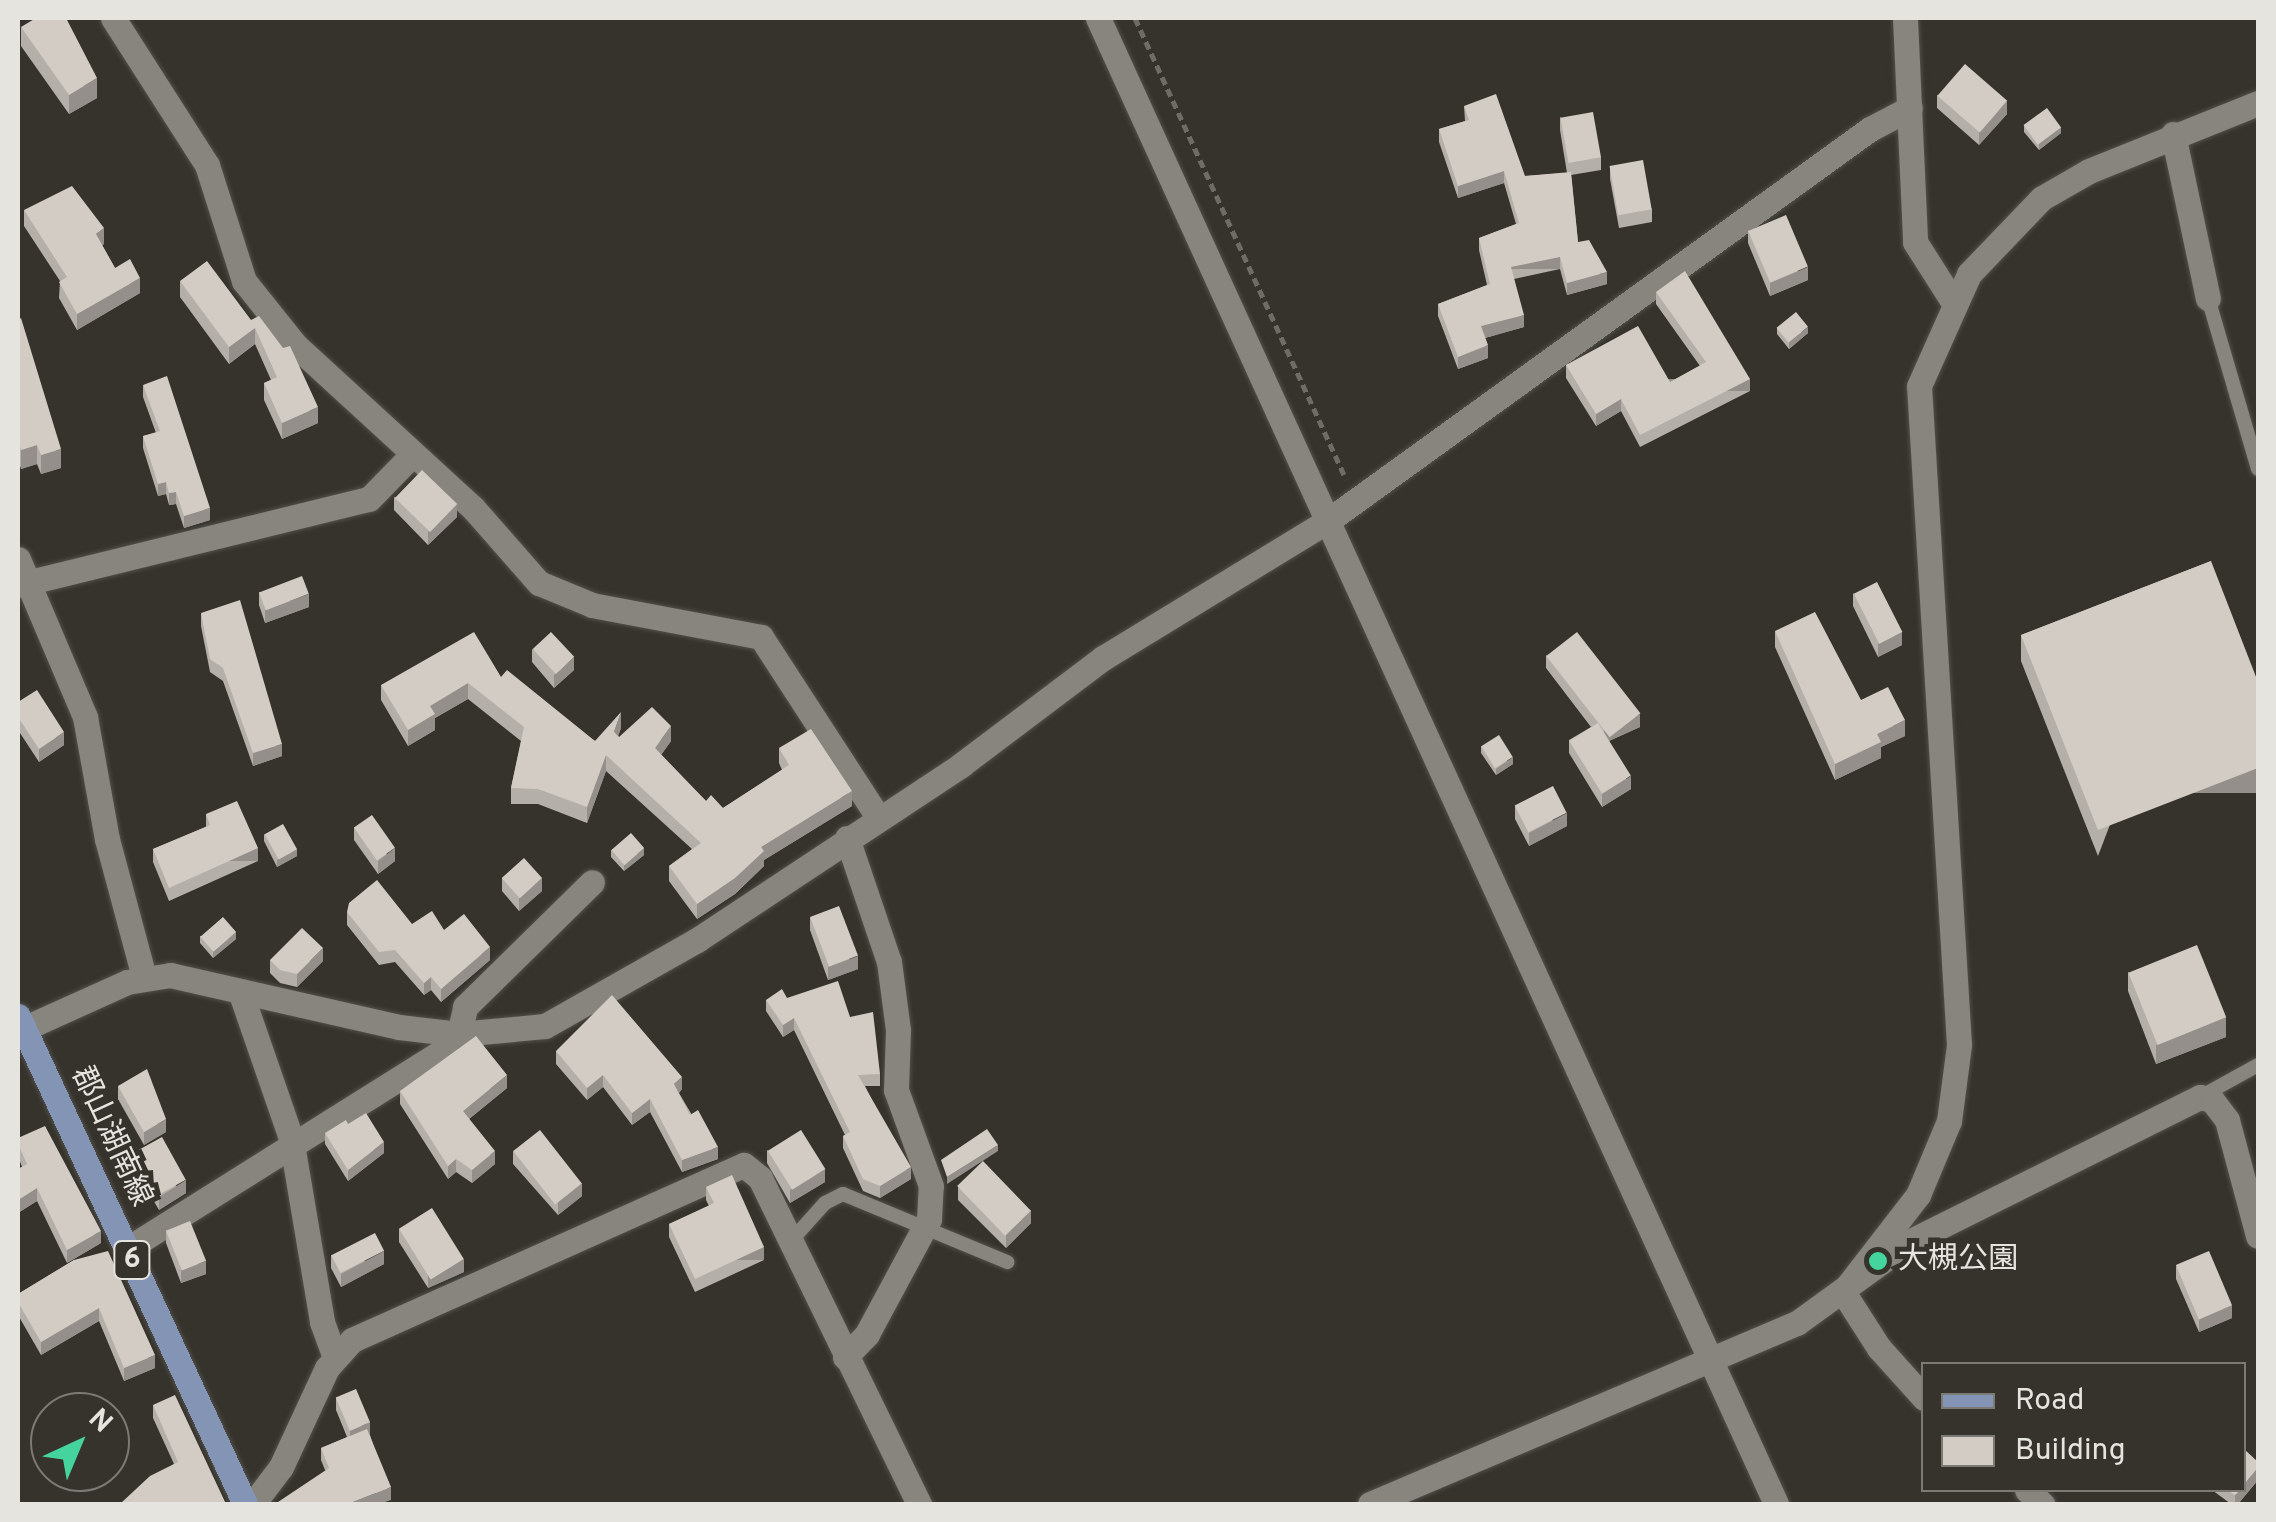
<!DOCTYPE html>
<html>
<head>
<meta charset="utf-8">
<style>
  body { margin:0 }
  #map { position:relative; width:2276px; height:1522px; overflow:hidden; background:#35332c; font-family:Overpass,"Noto Sans JP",sans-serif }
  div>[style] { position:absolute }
  .path>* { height:5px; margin-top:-2.5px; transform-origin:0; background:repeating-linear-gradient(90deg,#6e6c66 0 8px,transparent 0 13px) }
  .roads { filter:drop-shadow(0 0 2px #514f49) drop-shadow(0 0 2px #514f49) }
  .service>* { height:14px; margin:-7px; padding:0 7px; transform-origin:7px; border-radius:7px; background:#87857d }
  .minor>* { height:25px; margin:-12.5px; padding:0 12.5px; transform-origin:12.5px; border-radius:12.5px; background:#87857d }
  .tertiary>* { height:25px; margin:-12.5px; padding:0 12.5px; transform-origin:12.5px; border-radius:12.5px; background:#87857d }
  .primary>* { height:25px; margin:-12.5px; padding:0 12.5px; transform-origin:12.5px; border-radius:12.5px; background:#8394b5 }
  .wall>* { inset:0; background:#b5afa9 }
  .shaded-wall>* { inset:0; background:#948f8a; transform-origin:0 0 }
  .building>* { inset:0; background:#d3ccc5; transform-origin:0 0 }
  .dots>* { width:28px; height:28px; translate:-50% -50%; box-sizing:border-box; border:5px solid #35332c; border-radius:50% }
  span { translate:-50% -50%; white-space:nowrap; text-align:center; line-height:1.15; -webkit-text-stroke:10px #35332c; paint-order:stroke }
  .shield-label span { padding:2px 8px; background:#35332c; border:2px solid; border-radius:8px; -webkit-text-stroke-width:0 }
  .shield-label { font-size:28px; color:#e5e4df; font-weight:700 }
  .street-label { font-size:30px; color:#e5e4df }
  .poi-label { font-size:30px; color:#e5e4df }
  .left { translate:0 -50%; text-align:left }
  .frame { position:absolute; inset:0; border:20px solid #e5e4df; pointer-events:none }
  .legend { position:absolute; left:1921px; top:1362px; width:325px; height:130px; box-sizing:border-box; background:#35332c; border:2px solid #7b7a74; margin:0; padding:12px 18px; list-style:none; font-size:30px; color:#e5e4df }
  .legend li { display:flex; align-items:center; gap:20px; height:50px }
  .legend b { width:50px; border:2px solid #7b7a74 }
  .north { position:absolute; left:30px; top:1392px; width:100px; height:100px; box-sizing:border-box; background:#35332c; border:2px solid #7b7a74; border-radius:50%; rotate:44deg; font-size:28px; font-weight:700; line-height:40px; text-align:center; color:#e5e4df }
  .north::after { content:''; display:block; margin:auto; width:35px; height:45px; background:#46d49e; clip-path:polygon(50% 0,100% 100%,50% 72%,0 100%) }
</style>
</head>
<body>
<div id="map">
  <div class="path">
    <i style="left:1135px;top:18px;width:507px;rotate:65.41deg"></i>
  </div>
  <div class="roads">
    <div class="service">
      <i style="left:2208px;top:298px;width:178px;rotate:73.7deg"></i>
      <i style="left:2202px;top:1096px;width:64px;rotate:-29deg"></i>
      <i style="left:790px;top:1242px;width:52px;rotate:-48.1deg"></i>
      <i style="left:825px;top:1203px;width:20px;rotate:-27deg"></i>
      <i style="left:843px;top:1194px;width:178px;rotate:22.5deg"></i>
    </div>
    <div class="minor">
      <i style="left:113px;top:18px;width:174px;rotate:57.4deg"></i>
      <i style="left:207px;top:165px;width:122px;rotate:72.3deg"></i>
      <i style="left:244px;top:281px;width:82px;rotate:51.4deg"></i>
      <i style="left:295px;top:345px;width:241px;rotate:42.5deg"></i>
      <i style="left:473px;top:508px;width:100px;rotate:48.7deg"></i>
      <i style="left:539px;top:583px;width:57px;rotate:22.5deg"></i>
      <i style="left:592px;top:605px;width:172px;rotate:10.7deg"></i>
      <i style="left:761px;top:637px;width:215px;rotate:57deg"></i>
      <i style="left:1098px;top:18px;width:1633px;rotate:65.47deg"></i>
      <i style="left:1905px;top:18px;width:224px;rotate:87.4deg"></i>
      <i style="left:1915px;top:242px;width:69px;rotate:57.5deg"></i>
      <i style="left:2173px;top:134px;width:168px;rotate:78deg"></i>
      <i style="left:18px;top:559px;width:172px;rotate:67deg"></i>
      <i style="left:85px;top:717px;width:124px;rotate:79.8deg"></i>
      <i style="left:107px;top:839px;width:143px;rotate:75deg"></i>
      <i style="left:18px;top:585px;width:361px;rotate:-13.8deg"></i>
      <i style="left:369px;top:499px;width:60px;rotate:-45.7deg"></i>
      <i style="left:240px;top:991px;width:156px;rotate:70.9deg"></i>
      <i style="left:291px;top:1138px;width:187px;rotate:80.4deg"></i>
      <i style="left:322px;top:1322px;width:38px;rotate:70deg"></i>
      <i style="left:23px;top:1029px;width:114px;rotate:-24.3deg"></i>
      <i style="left:127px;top:982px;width:44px;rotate:-9.2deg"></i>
      <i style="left:170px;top:975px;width:235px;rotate:12.8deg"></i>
      <i style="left:399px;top:1027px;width:60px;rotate:6.7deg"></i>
      <i style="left:459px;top:1034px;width:86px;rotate:-5.3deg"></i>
      <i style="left:545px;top:1026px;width:175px;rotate:-29.5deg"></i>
      <i style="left:697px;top:940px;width:317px;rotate:-33.5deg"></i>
      <i style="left:961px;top:765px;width:178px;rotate:-37deg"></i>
      <i style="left:1103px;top:658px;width:265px;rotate:-31.4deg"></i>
      <i style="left:1329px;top:520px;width:668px;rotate:-35.86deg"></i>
      <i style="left:1870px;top:129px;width:45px;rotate:-27.7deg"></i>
      <i style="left:127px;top:1249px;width:377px;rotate:-32.1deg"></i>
      <i style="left:446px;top:1049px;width:20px;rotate:-49deg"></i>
      <i style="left:459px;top:1034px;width:28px;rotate:-77deg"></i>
      <i style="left:465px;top:1007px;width:178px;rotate:-44.5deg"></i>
      <i style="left:845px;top:1357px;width:32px;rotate:-46deg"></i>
      <i style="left:867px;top:1334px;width:131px;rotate:-61.7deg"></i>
      <i style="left:929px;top:1219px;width:33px;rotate:-87deg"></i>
      <i style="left:931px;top:1186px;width:102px;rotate:-110deg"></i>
      <i style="left:896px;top:1090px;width:60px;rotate:-88.1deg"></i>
      <i style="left:898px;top:1030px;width:69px;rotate:-97.5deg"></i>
      <i style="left:889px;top:962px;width:131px;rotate:-108.7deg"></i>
      <i style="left:253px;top:1504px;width:46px;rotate:-52.9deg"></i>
      <i style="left:281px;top:1467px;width:109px;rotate:-65.1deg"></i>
      <i style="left:327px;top:1368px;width:38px;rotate:-48deg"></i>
      <i style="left:352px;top:1340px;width:429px;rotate:-24.1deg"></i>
      <i style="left:744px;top:1165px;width:21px;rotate:39deg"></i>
      <i style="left:760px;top:1178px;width:363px;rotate:64deg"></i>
    </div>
    <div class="tertiary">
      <i style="left:1924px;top:1398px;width:67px;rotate:-132deg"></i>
      <i style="left:1879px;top:1348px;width:67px;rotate:-122.7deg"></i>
      <i style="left:1843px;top:1292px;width:123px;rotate:-52.3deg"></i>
      <i style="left:1918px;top:1195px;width:80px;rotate:-67.3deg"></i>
      <i style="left:1949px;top:1121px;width:77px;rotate:-82.5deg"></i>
      <i style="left:1959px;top:1045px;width:660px;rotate:-93.47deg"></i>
      <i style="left:1919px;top:386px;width:123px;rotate:-65.9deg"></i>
      <i style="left:1969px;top:274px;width:105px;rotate:-46.2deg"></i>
      <i style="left:2042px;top:198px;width:54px;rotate:-29.9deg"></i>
      <i style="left:2089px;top:171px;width:182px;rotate:-21.9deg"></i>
      <i style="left:2027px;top:1490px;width:21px;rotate:43deg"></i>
      <i style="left:1370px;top:1504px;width:464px;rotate:-23deg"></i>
      <i style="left:1797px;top:1323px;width:136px;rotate:-36deg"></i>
      <i style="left:1907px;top:1243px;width:327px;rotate:-26.5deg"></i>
      <i style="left:2200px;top:1097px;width:12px;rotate:14deg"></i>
      <i style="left:2212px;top:1100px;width:25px;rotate:53deg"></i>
      <i style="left:2227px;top:1120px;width:120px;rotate:75deg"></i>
    </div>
    <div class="primary">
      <i style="left:18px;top:1016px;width:538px;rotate:65.05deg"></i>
    </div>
  </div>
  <div class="wall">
    <i style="clip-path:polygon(21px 27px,97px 98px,69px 114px,21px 46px)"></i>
    <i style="clip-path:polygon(1937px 95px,2007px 114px,1979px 145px,1937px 108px)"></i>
    <i style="clip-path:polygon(1464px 106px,1525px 176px,1567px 173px,1560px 130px,1560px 117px,1601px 157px,1601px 170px,1571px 175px,1578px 242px,1607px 284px,1567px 295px,1560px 269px,1514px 279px,1524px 327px,1485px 338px,1488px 358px,1458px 369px,1438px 316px,1438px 304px,1487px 285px,1479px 250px,1479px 238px,1516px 224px,1504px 183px,1458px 198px,1439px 142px,1439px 129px,1465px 121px)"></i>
    <i style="clip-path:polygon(2024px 125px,2061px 133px,2039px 150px,2024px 132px)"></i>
    <i style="clip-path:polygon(1610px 166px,1652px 209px,1652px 222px,1619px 228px,1610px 179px)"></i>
    <i style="clip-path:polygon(24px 210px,104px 244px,102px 245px,115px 268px,140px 293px,77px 330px,59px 298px,60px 281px,24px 226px)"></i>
    <i style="clip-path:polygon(1748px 230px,1808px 280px,1770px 296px,1748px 243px)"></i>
    <i style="clip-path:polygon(180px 281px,251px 320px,318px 423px,282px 439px,264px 400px,264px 383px,271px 380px,255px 344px,229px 364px,180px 297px)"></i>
    <i style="clip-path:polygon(1656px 292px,1750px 391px,1640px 447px,1621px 411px,1596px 426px,1566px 378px,1566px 365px,1670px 382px,1700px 366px,1656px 304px)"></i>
    <i style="clip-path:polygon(18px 320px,61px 468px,41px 474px,37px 464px,21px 469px,18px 459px)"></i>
    <i style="clip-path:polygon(1777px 328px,1808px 333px,1789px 349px,1777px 334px)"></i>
    <i style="clip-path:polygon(143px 385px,210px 520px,184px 528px,176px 504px,169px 505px,166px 494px,158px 496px,143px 448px,143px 436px,156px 433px,143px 397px)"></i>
    <i style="clip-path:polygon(394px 497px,457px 517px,428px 545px,394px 510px)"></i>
    <i style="clip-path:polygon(2211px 561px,2098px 856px,2021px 661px,2021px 635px)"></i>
    <i style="clip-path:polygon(259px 592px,309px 607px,265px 623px,259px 605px)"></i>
    <i style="clip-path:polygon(1853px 593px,1902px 645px,1878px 657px,1853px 606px)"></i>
    <i style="clip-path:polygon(201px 613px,282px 756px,253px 766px,223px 681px,210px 672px,201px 626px)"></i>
    <i style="clip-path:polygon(1775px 631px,1861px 700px,1905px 736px,1881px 747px,1881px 758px,1835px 780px,1775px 647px)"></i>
    <i style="clip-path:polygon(532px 649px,574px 670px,554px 688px,532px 662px)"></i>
    <i style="clip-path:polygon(1546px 655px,1640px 727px,1609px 741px,1631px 789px,1602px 807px,1569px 753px,1569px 740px,1591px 727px,1546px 668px)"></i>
    <i style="clip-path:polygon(501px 677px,595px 741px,621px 728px,618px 736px,619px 737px,671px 741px,661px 755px,706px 801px,723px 808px,782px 770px,779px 763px,779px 748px,852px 806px,764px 860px,764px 866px,735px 894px,697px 919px,669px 881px,669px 866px,692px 849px,606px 771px,587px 823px,538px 804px,511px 804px,511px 788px,521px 741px,468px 699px,435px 718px,435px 730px,408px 746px,381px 700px,381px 685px)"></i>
    <i style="clip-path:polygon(18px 702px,64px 745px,39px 762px,18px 730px)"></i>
    <i style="clip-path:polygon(1481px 746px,1513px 764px,1496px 775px,1481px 753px)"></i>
    <i style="clip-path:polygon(1515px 806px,1567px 826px,1529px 846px,1515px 819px)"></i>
    <i style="clip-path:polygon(206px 814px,258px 861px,169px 901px,153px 862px,153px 849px,206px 827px)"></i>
    <i style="clip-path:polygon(354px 827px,395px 861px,378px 874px,354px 840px)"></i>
    <i style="clip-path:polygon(264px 834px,297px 856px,277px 867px,264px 841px)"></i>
    <i style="clip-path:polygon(611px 850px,644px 855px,624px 871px,611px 857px)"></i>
    <i style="clip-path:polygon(502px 878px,542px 891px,519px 911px,502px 891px)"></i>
    <i style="clip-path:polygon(347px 912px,444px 930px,490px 960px,441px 1002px,431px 990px,424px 995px,395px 962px,379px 965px,347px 925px)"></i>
    <i style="clip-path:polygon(810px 917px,858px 969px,828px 980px,810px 930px)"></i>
    <i style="clip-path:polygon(200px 936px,236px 939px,213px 958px,200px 943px)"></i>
    <i style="clip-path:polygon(270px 960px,323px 961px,297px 987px,280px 983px,270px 973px)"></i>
    <i style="clip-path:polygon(2128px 972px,2226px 1037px,2156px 1064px,2128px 991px)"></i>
    <i style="clip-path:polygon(787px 998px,850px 1017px,880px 1074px,880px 1086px,865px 1086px,911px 1179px,880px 1198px,863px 1191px,843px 1148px,843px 1136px,845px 1135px,794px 1030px,783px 1037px,766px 1011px,766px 1000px)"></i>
    <i style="clip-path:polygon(556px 1051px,682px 1089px,679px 1093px,718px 1159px,682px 1172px,650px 1112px,632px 1125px,603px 1087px,587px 1100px,556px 1064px)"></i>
    <i style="clip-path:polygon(118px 1086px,166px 1132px,144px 1145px,118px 1099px)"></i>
    <i style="clip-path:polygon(507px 1088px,469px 1119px,495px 1164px,472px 1183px,456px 1172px,448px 1179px,400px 1104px,400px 1091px)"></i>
    <i style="clip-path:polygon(325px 1133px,384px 1153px,348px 1181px,325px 1144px)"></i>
    <i style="clip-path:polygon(18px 1138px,101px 1243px,67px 1263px,37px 1201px,18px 1213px,18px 1169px,22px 1167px,18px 1156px)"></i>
    <i style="clip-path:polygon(767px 1150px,825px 1182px,790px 1203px,767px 1163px)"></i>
    <i style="clip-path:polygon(513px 1151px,582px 1196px,558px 1215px,513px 1164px)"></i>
    <i style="clip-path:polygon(134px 1154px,186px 1193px,159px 1210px,134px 1167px)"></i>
    <i style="clip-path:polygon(706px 1187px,764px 1260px,695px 1292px,669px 1237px,669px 1224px,709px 1206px,706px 1200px)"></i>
    <i style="clip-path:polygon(958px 1187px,1031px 1223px,1006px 1248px,958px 1200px)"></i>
    <i style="clip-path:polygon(399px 1229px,464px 1272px,428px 1288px,399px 1242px)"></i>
    <i style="clip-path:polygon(166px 1230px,206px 1274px,181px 1283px,166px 1243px)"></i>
    <i style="clip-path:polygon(331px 1255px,384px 1264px,341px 1287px,331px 1268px)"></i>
    <i style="clip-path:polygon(74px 1260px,155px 1368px,124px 1381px,99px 1321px,41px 1355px,18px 1315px,18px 1294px)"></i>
    <i style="clip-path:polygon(2176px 1266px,2232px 1318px,2199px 1332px,2176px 1279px)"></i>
    <i style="clip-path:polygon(336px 1397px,370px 1435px,391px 1500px,325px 1470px,321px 1460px,321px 1448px,347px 1437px,336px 1410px)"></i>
    <i style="clip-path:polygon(153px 1405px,226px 1504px,121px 1504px,174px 1464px,153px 1418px)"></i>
    <i style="clip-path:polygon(2258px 1462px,2258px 1480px,2238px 1504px,2231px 1504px,2212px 1490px,2244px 1490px)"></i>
  </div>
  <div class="shaded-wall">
    <i style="clip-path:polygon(97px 78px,97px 98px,69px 114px,69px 95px)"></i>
    <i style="clip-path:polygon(2007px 101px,2007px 114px,1979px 145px,1979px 132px)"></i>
    <i style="clip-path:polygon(2061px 127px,2061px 133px,2039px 150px,2039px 144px)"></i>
    <i style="clip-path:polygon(1504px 171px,1504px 183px,1458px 198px,1458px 186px)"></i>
    <i style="clip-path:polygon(104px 228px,104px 244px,96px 250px,96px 234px)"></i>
    <i style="left:1560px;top:257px;width:12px;height:50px;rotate:90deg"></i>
    <i style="clip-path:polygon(1808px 267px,1808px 280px,1770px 296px,1770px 283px)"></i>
    <i style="clip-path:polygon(1607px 272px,1607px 284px,1567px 295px,1567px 283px)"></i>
    <i style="clip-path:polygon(140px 278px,140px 293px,77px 330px,77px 314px)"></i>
    <i style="clip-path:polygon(1524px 315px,1524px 327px,1481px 339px,1481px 326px)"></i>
    <i style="clip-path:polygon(1808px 327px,1808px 333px,1789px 349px,1789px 342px)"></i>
    <i style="clip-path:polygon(255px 328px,255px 344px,229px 364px,229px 347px)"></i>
    <i style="clip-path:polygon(1488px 345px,1488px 358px,1458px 369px,1458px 357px)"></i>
    <i style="left:1750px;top:379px;width:12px;height:123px;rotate:90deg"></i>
    <i style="clip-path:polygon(1621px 399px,1621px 411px,1596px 426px,1596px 414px)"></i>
    <i style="clip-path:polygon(318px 407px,318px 423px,282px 439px,282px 423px)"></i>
    <i style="clip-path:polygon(37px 445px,37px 464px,21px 469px,21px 450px)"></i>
    <i style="clip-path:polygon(61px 449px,61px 468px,41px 474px,41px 455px)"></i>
    <i style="clip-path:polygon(166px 482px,166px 494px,158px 496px,158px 484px)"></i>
    <i style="clip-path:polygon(176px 492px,176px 504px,169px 505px,169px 493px)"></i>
    <i style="clip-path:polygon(457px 504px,457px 517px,428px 545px,428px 532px)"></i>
    <i style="clip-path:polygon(210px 508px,210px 520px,184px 528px,184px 516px)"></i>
    <i style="clip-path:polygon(309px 594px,309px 607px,265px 623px,265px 610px)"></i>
    <i style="clip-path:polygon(1902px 632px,1902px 645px,1878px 657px,1878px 644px)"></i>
    <i style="clip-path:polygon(574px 657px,574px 670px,554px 688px,554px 675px)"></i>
    <i style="clip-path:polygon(468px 683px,468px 699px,435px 718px,435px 730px,408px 746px,408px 730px,430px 706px)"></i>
    <i style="clip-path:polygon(621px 712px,621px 728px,614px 747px,614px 732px)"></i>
    <i style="clip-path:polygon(1640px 714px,1640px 727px,1604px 743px,1604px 731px)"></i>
    <i style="clip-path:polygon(1905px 720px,1905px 736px,1881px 747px,1881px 758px,1835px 780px,1835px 764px,1877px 734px)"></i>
    <i style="clip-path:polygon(671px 726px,671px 741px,655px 763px,655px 748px)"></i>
    <i style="clip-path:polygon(64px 732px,64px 745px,39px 762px,39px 749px)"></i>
    <i style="clip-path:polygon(282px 744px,282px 756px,253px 766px,253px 753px)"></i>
    <i style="clip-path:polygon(606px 755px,606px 771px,587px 823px,587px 807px)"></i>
    <i style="clip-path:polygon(1513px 757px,1513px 764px,1496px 775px,1496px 769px)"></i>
    <i style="left:2258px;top:768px;width:25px;height:172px;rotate:90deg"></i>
    <i style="clip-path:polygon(1631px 776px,1631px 789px,1602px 807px,1602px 794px)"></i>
    <i style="clip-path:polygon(852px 791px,852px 806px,764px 860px,764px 866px,735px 894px,697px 919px,697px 904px,761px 847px)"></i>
    <i style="clip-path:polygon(1567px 813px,1567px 826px,1529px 846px,1529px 833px)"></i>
    <i style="left:258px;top:848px;width:13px;height:98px;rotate:90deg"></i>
    <i style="clip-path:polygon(395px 848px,395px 861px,378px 874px,378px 861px)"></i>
    <i style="clip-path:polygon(644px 848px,644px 855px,624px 871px,624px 865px)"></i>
    <i style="clip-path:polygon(297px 849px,297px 856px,277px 867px,277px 860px)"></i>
    <i style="clip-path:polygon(542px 878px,542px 891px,519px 911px,519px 898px)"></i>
    <i style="clip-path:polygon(236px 932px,236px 939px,213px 958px,213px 951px)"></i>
    <i style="clip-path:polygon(490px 947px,490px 960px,441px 1002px,441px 989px)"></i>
    <i style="clip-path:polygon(323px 948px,323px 961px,297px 987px,297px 974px)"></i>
    <i style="clip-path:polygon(858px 956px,858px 969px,828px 980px,828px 967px)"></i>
    <i style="clip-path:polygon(431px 977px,431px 990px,424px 995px,424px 983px)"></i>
    <i style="clip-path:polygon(2226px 1017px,2226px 1037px,2156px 1064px,2156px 1045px)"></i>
    <i style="clip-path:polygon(794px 1018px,794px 1030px,783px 1037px,783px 1025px)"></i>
    <i style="clip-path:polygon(507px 1075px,507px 1088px,463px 1124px,463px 1111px)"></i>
    <i style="clip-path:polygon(603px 1075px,603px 1087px,587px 1100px,587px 1088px)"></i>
    <i style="clip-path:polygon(682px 1077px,682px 1089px,674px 1097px,674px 1084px)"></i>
    <i style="clip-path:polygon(650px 1099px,650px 1112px,632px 1125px,632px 1113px)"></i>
    <i style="clip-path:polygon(166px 1119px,166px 1132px,144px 1145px,144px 1132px)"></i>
    <i style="clip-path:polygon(384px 1142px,384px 1153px,348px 1181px,348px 1170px)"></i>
    <i style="clip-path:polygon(998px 1145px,998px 1151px,947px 1184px,947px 1177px)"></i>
    <i style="clip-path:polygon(718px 1147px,718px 1159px,682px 1172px,682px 1160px)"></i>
    <i style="clip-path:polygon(495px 1151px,495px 1164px,472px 1183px,472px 1170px)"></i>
    <i style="clip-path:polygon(456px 1159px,456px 1172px,448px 1179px,448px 1166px)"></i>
    <i style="clip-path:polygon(911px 1167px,911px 1179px,880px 1198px,880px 1186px)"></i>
    <i style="clip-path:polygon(825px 1169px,825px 1182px,790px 1203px,790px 1190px)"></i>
    <i style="clip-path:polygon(186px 1180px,186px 1193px,159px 1210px,159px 1197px)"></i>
    <i style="clip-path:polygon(582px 1183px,582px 1196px,558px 1215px,558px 1202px)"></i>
    <i style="clip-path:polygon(37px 1188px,37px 1201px,18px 1213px,18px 1200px)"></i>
    <i style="clip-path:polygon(1031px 1210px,1031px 1223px,1006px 1248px,1006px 1235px)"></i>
    <i style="clip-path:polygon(101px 1231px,101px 1243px,67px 1263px,67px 1250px)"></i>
    <i style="left:764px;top:1247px;width:13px;height:76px;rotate:90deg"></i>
    <i style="clip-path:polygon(384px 1251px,384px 1264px,341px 1287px,341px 1274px)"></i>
    <i style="clip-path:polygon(464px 1259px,464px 1272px,428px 1288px,428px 1275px)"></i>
    <i style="clip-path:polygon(206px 1261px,206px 1274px,181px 1283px,181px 1270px)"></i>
    <i style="clip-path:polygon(2232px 1305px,2232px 1318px,2199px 1332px,2199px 1319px)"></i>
    <i style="clip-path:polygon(99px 1308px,99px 1321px,41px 1355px,41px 1342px)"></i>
    <i style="clip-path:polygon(155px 1355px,155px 1368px,124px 1381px,124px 1368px)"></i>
    <i style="clip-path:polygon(370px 1422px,370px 1435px,350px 1444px,350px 1431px)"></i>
    <i style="clip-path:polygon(2258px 1467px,2258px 1480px,2238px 1504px,2235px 1504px,2235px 1495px,2240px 1490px,2244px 1490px,2244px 1485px)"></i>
    <i style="clip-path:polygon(391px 1487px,391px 1500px,379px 1504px,348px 1504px)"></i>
  </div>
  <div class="building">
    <i style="clip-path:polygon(36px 18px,66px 18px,97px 78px,69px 95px,21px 27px)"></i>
    <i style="left:1965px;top:64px;width:56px;height:42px;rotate:41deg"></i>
    <i style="clip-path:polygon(1496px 94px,1525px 176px,1571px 172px,1578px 242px,1589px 240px,1607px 272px,1567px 283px,1560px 257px,1511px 267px,1524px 315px,1481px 326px,1488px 345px,1458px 357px,1438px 304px,1490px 284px,1479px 238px,1519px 223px,1504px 171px,1458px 186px,1439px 129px,1469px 120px,1464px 106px)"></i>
    <i style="left:2047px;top:108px;width:24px;height:29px;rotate:54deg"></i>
    <i style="left:1593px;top:112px;width:46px;height:33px;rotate:80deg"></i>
    <i style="left:1643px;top:160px;width:50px;height:34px;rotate:80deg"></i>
    <i style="clip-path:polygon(72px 186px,104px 228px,96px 234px,115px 268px,130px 259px,140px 278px,77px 314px,59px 282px,67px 277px,24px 210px)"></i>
    <i style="left:1786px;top:215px;width:56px;height:41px;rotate:67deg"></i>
    <i style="clip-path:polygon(207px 261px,251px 320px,259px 316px,283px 348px,290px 346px,318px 407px,282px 423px,264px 383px,277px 377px,255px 328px,229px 347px,180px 281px)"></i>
    <i style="clip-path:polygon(1685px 271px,1750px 379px,1640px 435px,1621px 399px,1596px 414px,1566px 365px,1638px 326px,1670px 382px,1706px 362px,1656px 292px)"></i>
    <i style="left:1796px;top:312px;width:19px;height:25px;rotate:51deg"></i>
    <i style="clip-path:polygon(21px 318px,61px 449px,41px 455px,37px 445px,21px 450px,18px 440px,18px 320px)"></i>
    <i style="clip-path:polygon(167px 376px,210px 508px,184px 516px,176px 492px,169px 493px,166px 482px,158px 484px,143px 436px,160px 431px,143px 385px)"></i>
    <i style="left:422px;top:470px;width:49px;height:39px;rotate:44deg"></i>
    <i style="clip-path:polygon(2211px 561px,2258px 682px,2258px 768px,2098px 830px,2021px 635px)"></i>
    <i style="left:302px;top:576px;width:19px;height:46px;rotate:69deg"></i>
    <i style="left:1877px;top:582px;width:56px;height:26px;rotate:63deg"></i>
    <i style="clip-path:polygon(240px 600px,282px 744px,253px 753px,223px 668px,210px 659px,201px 613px)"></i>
    <i style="clip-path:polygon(1815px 612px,1861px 700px,1888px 687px,1905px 720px,1877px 734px,1881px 742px,1835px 764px,1775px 631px)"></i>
    <i style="clip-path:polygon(474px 632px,501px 677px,507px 670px,595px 741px,621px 712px,614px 732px,619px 737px,652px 707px,671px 726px,655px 748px,706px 801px,711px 795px,723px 808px,789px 765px,779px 748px,811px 729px,852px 791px,761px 847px,764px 851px,735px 878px,697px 904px,669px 866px,701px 843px,606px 755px,587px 807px,538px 789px,511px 788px,524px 727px,468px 683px,430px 706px,435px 714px,408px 730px,381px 685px)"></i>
    <i style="left:551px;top:632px;width:34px;height:25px;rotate:47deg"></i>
    <i style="left:1577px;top:632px;width:103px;height:39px;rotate:52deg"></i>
    <i style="clip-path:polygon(37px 690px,64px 732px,39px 749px,18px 717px,18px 702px)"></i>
    <i style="left:1598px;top:723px;width:62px;height:34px;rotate:58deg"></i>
    <i style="left:1499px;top:735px;width:26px;height:21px;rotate:58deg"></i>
    <i style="left:1553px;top:786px;width:30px;height:43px;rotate:63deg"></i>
    <i style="clip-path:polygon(237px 801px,258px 848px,169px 888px,153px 849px,210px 825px,206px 814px)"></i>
    <i style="left:372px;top:815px;width:40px;height:22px;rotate:55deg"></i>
    <i style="left:283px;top:824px;width:29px;height:21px;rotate:61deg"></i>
    <i style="left:631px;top:833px;width:20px;height:26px;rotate:49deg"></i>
    <i style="left:524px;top:858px;width:27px;height:30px;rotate:48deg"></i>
    <i style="clip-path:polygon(377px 880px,412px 924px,432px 911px,444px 930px,464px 914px,490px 947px,441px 989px,431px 977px,424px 983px,395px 950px,379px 952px,347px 912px,349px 903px)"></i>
    <i style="left:839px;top:906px;width:53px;height:31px;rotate:69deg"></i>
    <i style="left:223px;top:917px;width:20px;height:30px;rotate:49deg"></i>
    <i style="clip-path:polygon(302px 928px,323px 948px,297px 974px,280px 970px,270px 960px)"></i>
    <i style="left:2197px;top:945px;width:78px;height:74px;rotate:68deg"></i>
    <i style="clip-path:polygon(838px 981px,850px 1017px,873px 1012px,880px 1074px,858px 1075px,911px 1167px,880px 1186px,863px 1179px,843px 1136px,850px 1132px,794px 1018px,783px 1025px,766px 1000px,782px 989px,787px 998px)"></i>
    <i style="clip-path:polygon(612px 995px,682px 1077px,674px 1084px,690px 1115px,698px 1110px,718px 1147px,682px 1160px,650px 1099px,632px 1113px,603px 1075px,587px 1088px,556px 1051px)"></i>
    <i style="clip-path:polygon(476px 1036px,507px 1075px,463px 1111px,495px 1151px,472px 1170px,456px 1159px,448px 1166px,400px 1091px)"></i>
    <i style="clip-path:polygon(147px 1069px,166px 1119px,144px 1132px,118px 1086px)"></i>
    <i style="clip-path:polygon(366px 1113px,384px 1142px,348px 1170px,325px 1133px,346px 1120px,348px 1124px)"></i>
    <i style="clip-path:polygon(45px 1126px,101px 1231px,67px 1250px,37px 1188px,18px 1200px,18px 1169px,27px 1164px,18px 1144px,18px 1138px)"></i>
    <i style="clip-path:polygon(987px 1129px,998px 1145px,947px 1177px,941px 1160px)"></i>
    <i style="left:540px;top:1130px;width:68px;height:34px;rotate:52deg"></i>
    <i style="left:801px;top:1130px;width:46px;height:39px;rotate:58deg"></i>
    <i style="left:162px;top:1137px;width:49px;height:33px;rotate:61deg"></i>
    <i style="left:983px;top:1161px;width:69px;height:36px;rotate:46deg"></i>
    <i style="clip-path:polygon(732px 1175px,764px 1247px,695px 1279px,669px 1224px,714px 1203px,706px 1187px)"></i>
    <i style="left:432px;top:1208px;width:60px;height:39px;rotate:58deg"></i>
    <i style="left:190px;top:1221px;width:43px;height:26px;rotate:68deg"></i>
    <i style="left:375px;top:1233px;width:20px;height:49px;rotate:63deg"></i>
    <i style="clip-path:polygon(108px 1251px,155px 1355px,124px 1368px,99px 1308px,41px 1342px,18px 1302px,18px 1294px,74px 1260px)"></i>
    <i style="left:2209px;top:1251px;width:59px;height:36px;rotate:67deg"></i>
    <i style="left:356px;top:1389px;width:36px;height:22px;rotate:67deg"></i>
    <i style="clip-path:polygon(175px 1395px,226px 1504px,190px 1504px,189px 1503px,187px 1504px,123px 1504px,121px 1503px,150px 1476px,178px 1462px,153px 1405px)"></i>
    <i style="clip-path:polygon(367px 1429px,391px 1487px,348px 1504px,275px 1504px,329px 1468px,321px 1448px)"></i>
    <i style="clip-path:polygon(2244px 1449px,2258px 1462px,2258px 1467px,2244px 1485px)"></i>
    <i style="clip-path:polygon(2227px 1490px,2240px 1490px,2235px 1495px)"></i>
  </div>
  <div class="dots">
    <i style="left:1878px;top:1261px;background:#46d49e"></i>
  </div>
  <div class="shield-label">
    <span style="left:132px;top:1260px">6</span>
  </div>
  <div class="street-label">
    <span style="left:110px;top:1137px;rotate:65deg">郡山湖南線</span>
  </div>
  <div class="poi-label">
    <span class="left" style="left:1898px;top:1261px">大槻公園</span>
  </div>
  <div class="frame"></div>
  <ul class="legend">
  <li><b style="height:12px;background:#8394b5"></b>Road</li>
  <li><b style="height:28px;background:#d3ccc5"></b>Building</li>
  </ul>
  <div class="north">N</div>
</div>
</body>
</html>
